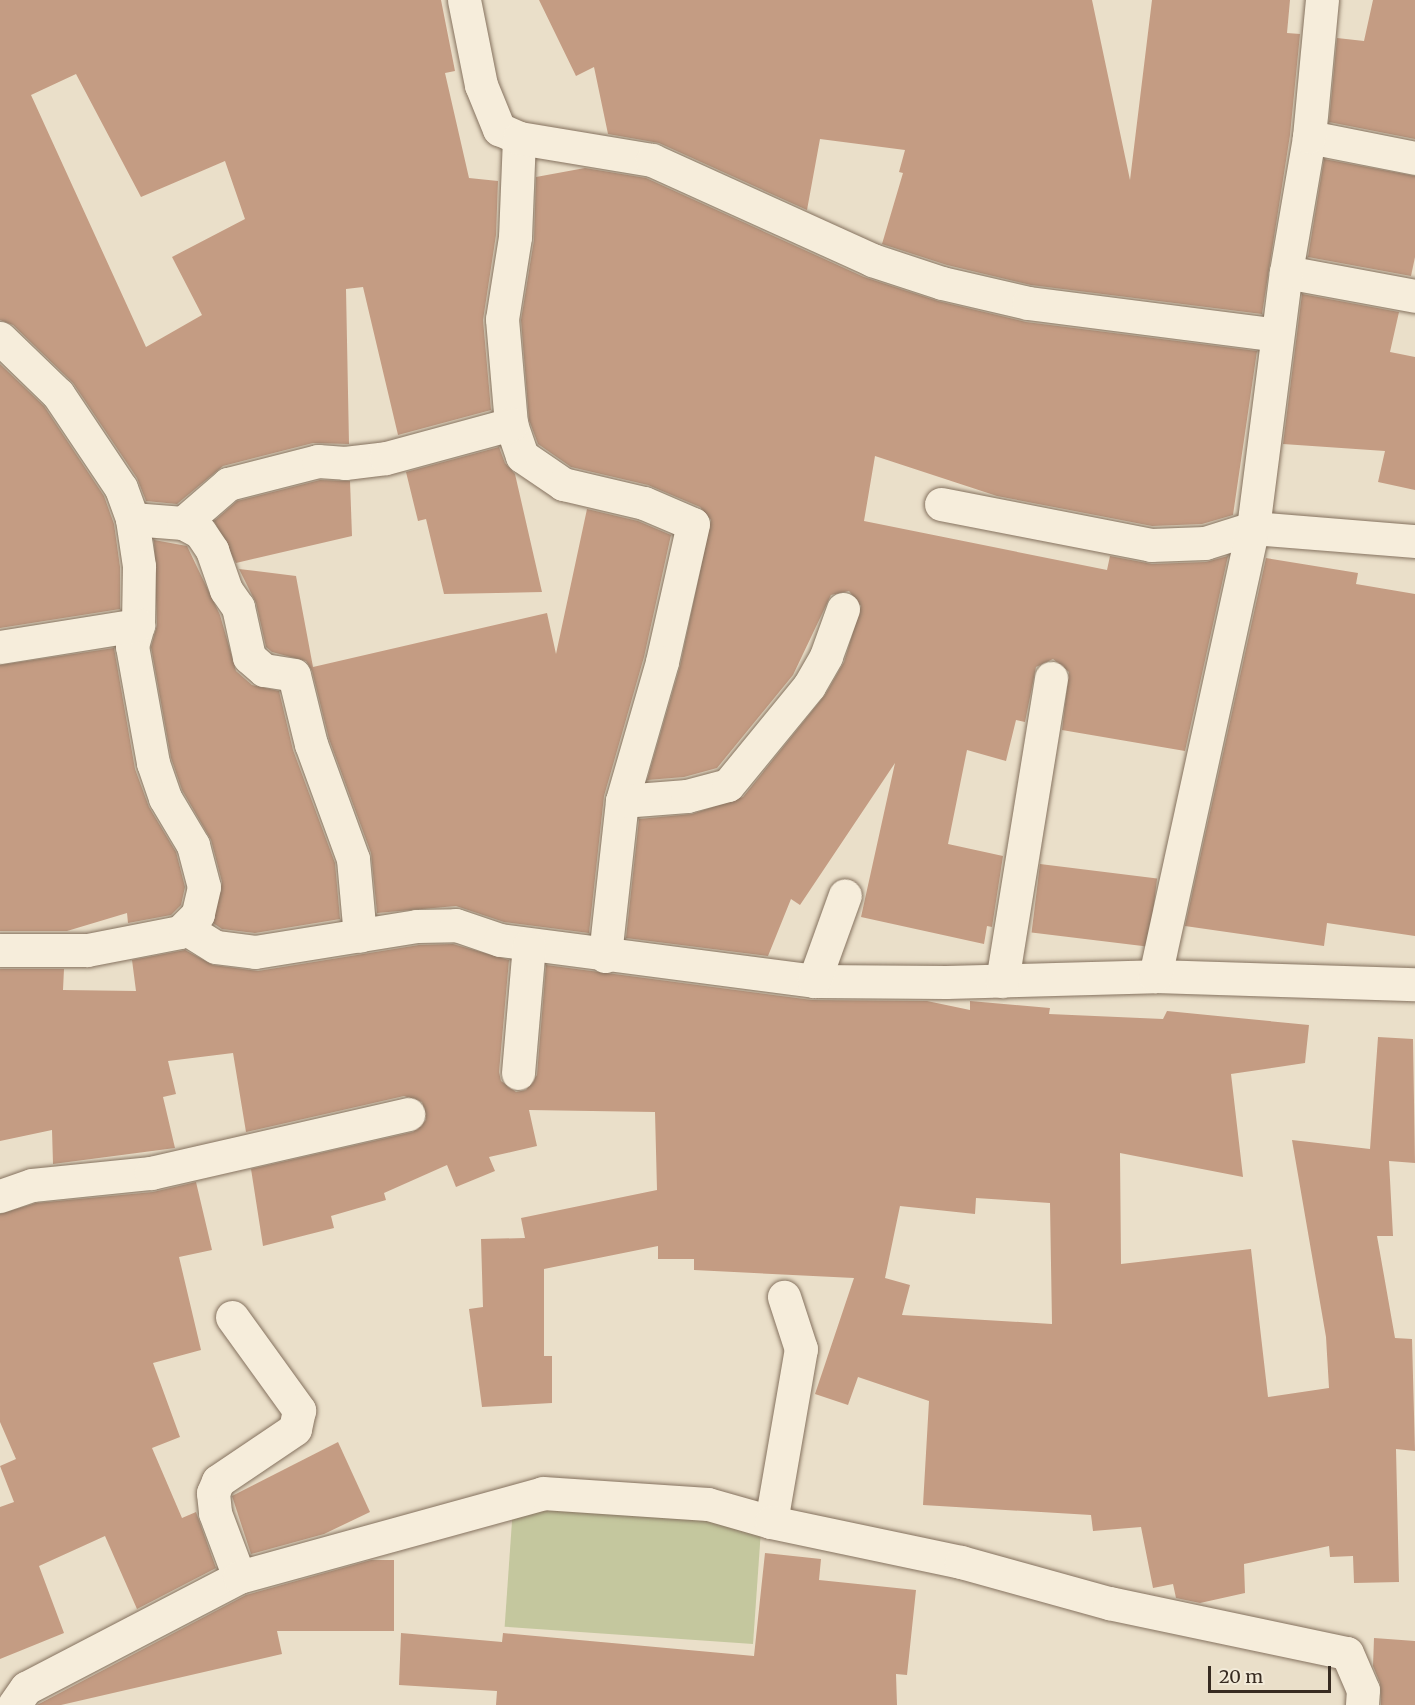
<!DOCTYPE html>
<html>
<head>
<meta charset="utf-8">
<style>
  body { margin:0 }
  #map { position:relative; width:1415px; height:1705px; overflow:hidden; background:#eadfc9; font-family:Merriweather,serif }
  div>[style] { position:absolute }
  .green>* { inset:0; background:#c4c79e; transform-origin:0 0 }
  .building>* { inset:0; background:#c49c83; transform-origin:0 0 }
  .roads { filter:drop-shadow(0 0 2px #85725f) drop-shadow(0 0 2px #85725f) }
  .minor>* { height:33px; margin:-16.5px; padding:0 16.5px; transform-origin:16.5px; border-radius:16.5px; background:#f6eddb }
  span { translate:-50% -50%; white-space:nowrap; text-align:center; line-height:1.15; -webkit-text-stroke:4.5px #f2ead8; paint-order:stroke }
  .scale { position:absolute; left:1208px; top:1666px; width:123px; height:27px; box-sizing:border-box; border:3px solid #372b21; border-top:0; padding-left:8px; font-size:18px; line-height:21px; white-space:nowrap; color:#372b21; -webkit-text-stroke:4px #f2ead8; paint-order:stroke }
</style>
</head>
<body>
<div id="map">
  <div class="green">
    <i style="left:513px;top:1507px;width:249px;height:120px;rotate:4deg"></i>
  </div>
  <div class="building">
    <i style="clip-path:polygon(evenodd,0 0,441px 0,455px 71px,445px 73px,469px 178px,498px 181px,496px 235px,483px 320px,491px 410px,398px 435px,363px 287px,346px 289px,349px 444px,313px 443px,223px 466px,177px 504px,146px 501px,137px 478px,73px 383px,13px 325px,0 320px,0 0,76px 74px,141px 197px,225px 161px,245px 219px,172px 257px,202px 315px,146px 347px,31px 95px,76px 74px)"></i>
    <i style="clip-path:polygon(539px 0,1092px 0,1130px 180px,1152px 0,1290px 0,1287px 33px,1300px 34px,1290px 135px,1262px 314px,1031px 285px,947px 265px,882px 244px,903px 173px,899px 172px,905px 150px,820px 139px,807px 210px,659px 143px,608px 134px,594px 67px,576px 76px)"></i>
    <i style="clip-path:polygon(1373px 0,1415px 0,1415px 139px,1329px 122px,1337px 38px,1364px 41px)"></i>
    <i style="clip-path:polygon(1324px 159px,1415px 176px,1415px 257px,1411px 276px,1308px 257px)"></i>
    <i style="clip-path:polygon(585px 168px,646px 178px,864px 277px,938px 301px,1026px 322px,1257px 351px,1233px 515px,1202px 524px,1152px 526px,997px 496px,875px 456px,864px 521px,1107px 570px,1110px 556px,1152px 564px,1206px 562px,1228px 556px,1185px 751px,1062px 730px,1069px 672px,1053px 659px,1036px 667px,1025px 722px,1016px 720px,1006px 761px,967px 750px,948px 844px,1003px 856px,992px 927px,987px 926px,984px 944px,861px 917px,895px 763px,800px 905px,791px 899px,768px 956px,626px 938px,639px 819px,692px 814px,743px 797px,825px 695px,844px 662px,861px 606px,849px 591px,831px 595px,793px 675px,717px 768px,684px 777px,647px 780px,680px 666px,711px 520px,700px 507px,648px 485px,571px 467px,538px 444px,529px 420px,521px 320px,534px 240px,536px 177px)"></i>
    <i style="clip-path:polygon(1302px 294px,1399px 312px,1390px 352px,1415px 357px,1415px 490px,1378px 482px,1385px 451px,1283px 444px)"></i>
    <i style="clip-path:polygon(0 364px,44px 406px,104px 496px,114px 524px,120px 567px,120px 609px,0 628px)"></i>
    <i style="clip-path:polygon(499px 447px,505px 463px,515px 474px,542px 592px,444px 594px,426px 519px,418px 521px,406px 472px)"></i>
    <i style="clip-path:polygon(320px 480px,350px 481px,352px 536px,236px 563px,214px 521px,237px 501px)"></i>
    <i style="clip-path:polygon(587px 509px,638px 521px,671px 535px,644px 657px,604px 796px,589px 933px,504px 922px,456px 906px,377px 913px,371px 853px,329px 739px,312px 671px,306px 661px,272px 652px,266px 647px,256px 603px,239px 569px,296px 576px,313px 667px,547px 613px,556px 654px)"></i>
    <i style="clip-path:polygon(154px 540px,187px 546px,220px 615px,236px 671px,252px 685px,279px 691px,293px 750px,335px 863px,340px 919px,255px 933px,222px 929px,213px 923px,222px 882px,211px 840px,182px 790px,171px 758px,151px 647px,157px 625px)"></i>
    <i style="clip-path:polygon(1266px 558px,1358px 573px,1356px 584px,1415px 594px,1415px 936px,1327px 923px,1324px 946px,1185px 926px)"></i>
    <i style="clip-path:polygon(114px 648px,135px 769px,149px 807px,176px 852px,185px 887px,181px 905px,171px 915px,128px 923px,127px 913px,67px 931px,0 931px,0 665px)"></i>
    <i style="left:1040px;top:864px;width:118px;height:69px;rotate:7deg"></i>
    <i style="clip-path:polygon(evenodd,453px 944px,509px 960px,499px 1072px,501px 1081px,516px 1092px,526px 1090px,537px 1075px,546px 965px,812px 1000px,927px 1001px,970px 1010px,970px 1001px,1050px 1008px,1049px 1014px,1163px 1019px,1167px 1011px,1309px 1025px,1305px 1063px,1231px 1074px,1243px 1177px,1120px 1153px,1121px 1264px,1251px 1249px,1268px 1397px,1329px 1388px,1326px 1337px,1292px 1140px,1370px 1149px,1378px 1037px,1413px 1039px,1415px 1163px,1389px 1161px,1393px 1236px,1377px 1236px,1395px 1338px,1412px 1339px,1415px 1451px,1396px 1449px,1399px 1582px,1354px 1583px,1353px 1556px,1330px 1557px,1329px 1546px,1244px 1564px,1245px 1593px,1200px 1603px,1176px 1598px,1173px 1584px,1153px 1588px,1141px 1527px,1093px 1531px,1091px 1515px,923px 1505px,929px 1401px,858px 1377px,848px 1405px,815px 1394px,854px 1278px,694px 1270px,694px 1259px,658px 1259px,658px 1246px,544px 1269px,544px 1356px,552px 1356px,552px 1403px,482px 1407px,469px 1309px,483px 1307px,481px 1239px,525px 1238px,521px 1218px,657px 1190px,655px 1112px,529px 1110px,537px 1146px,489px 1157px,495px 1171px,456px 1187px,447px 1165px,384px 1193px,386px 1200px,331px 1216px,334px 1228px,263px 1246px,251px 1169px,413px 1132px,426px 1120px,422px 1102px,404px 1096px,246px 1132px,233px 1053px,168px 1061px,176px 1094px,163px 1097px,175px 1148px,53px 1164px,52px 1130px,0 1141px,0 969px,64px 969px,63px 990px,136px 991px,132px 960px,185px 950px,213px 965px,258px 971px,419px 945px,453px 944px,976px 1198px,1050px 1203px,1052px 1324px,902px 1315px,910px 1285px,885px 1278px,900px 1206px,975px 1214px,976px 1198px)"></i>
    <i style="clip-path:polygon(196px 1182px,212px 1250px,179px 1257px,201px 1350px,153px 1363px,180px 1437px,152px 1448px,182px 1518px,196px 1512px,216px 1568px,137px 1609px,105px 1536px,39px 1566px,64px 1633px,0 1659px,0 1507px,14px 1502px,0 1466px,16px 1459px,0 1422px,0 1214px,36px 1203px,153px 1192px)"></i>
    <i style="clip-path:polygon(338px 1442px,370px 1512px,324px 1534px,251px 1554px,232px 1496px)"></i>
    <i style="clip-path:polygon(765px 1553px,821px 1559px,819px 1580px,916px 1590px,907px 1675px,896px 1674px,897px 1705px,496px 1705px,497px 1691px,399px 1685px,401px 1633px,502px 1642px,503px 1633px,754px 1656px)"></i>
    <i style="clip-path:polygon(371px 1560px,394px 1560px,394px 1631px,277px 1631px,282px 1654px,61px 1705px,37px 1705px,246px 1595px)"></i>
    <i style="clip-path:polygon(1374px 1638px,1415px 1641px,1415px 1705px,1381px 1705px,1380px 1683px,1373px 1666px)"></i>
  </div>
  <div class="roads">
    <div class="minor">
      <i style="left:464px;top:0;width:87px;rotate:78.7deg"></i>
      <i style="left:481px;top:85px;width:48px;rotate:67.8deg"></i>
      <i style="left:499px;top:129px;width:22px;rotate:24deg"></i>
      <i style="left:519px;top:138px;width:99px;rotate:92.3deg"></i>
      <i style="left:515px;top:237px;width:83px;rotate:99deg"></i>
      <i style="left:502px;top:319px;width:105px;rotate:85.1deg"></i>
      <i style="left:511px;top:424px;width:34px;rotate:71deg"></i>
      <i style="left:522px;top:456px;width:50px;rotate:34.3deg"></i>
      <i style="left:563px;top:484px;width:83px;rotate:13.2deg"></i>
      <i style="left:644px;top:503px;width:53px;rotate:23.2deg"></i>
      <i style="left:693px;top:524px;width:141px;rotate:102.7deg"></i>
      <i style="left:662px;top:662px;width:145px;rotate:106.1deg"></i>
      <i style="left:622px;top:801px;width:156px;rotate:96.3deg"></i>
      <i style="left:1309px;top:137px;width:108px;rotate:11.2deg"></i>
      <i style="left:519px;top:138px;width:135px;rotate:9.4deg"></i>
      <i style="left:652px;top:160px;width:242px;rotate:24.4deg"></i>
      <i style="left:872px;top:260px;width:74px;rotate:18.2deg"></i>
      <i style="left:942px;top:283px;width:88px;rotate:13.1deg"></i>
      <i style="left:1028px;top:303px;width:251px;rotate:7.3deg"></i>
      <i style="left:1286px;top:272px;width:131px;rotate:10.5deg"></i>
      <i style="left:0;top:338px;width:81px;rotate:44deg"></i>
      <i style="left:58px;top:394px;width:113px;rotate:56.2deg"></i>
      <i style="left:121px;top:488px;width:33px;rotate:70deg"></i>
      <i style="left:132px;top:519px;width:48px;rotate:81.5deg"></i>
      <i style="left:139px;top:566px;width:59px;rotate:91deg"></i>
      <i style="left:138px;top:625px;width:22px;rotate:106deg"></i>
      <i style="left:132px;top:646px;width:119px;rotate:79.8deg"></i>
      <i style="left:153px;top:763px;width:37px;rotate:71deg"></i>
      <i style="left:165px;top:798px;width:55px;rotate:59.2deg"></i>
      <i style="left:193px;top:845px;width:43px;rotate:75.3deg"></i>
      <i style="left:204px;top:887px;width:28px;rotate:103deg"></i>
      <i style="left:198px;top:914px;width:25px;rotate:135deg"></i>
      <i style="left:180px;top:932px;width:95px;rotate:169deg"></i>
      <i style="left:87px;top:950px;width:87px;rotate:180deg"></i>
      <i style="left:941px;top:504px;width:214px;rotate:11deg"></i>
      <i style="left:1151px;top:545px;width:54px;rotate:-2.1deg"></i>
      <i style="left:1205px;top:543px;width:50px;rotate:-17.4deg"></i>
      <i style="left:1253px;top:528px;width:163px;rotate:4.6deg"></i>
      <i style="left:132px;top:519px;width:51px;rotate:4.5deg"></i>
      <i style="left:183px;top:523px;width:19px;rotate:28deg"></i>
      <i style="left:200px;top:532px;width:22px;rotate:56deg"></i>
      <i style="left:212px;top:550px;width:42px;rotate:70.7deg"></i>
      <i style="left:226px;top:590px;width:21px;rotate:55deg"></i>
      <i style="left:238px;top:607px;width:51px;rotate:77.6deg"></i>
      <i style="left:249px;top:657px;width:20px;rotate:41deg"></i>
      <i style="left:264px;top:670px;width:30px;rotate:9deg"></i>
      <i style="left:294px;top:675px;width:71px;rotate:76.2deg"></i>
      <i style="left:311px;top:744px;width:122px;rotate:69.9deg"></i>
      <i style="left:353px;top:859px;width:77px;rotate:84.8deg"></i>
      <i style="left:183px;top:523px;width:60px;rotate:-40.9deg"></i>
      <i style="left:228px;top:484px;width:93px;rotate:-14.3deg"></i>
      <i style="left:318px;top:461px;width:27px;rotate:4deg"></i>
      <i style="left:345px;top:463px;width:41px;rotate:-7deg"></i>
      <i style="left:386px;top:458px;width:130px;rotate:-15.2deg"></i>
      <i style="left:0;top:647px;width:140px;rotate:-9.1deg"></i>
      <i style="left:622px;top:801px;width:65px;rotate:-4.4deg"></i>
      <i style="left:687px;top:796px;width:42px;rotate:-15deg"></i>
      <i style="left:728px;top:785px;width:128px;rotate:-50.7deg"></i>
      <i style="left:809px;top:686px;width:34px;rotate:-60deg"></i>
      <i style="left:826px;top:656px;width:50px;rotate:-70.1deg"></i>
      <i style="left:185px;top:928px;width:36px;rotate:32deg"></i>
      <i style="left:216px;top:947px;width:39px;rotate:7deg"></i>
      <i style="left:255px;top:952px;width:164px;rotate:-9.1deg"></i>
      <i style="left:417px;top:926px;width:39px;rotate:-1deg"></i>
      <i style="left:456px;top:925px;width:46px;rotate:18.8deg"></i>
      <i style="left:500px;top:940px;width:317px;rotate:7.4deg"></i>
      <i style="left:814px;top:981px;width:132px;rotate:0.4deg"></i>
      <i style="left:946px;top:982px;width:209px;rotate:-1.6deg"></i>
      <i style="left:1155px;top:976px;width:260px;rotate:1.8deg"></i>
      <i style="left:1155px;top:976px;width:459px;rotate:-77.7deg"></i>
      <i style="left:1253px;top:528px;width:258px;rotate:-82.7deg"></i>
      <i style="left:1286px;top:272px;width:137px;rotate:-80.3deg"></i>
      <i style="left:1309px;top:137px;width:138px;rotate:-84.6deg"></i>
      <i style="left:814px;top:981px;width:91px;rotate:-70.2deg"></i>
      <i style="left:1002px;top:981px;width:307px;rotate:-80.8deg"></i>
      <i style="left:518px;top:1073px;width:128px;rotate:-85.1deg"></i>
      <i style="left:0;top:1196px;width:34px;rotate:-19deg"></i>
      <i style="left:32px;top:1185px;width:120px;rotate:-5.8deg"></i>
      <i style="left:151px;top:1173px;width:264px;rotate:-12.9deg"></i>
      <i style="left:232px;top:1317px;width:115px;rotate:54.2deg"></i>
      <i style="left:299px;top:1410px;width:19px;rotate:102deg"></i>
      <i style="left:295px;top:1429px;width:93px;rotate:146deg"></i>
      <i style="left:218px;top:1481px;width:13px;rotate:113deg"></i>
      <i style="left:213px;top:1493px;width:20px;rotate:84deg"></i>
      <i style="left:215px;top:1513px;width:68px;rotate:69.4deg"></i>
      <i style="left:771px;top:1522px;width:176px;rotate:-80.2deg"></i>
      <i style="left:801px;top:1349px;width:55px;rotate:-108.1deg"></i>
      <i style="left:14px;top:1705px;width:21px;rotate:-55deg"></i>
      <i style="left:26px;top:1688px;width:240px;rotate:-27.5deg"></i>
      <i style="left:239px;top:1577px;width:315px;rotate:-15.4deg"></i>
      <i style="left:543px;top:1493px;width:165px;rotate:3.8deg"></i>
      <i style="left:708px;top:1504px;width:66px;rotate:15.9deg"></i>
      <i style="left:771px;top:1522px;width:194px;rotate:11.9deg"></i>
      <i style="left:961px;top:1562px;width:154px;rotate:15.5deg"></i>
      <i style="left:1109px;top:1603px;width:243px;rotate:11.9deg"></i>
      <i style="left:1347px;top:1653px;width:40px;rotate:66.6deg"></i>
      <i style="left:1363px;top:1690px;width:15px;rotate:94deg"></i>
    </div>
  </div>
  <div class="scale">20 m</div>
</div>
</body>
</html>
